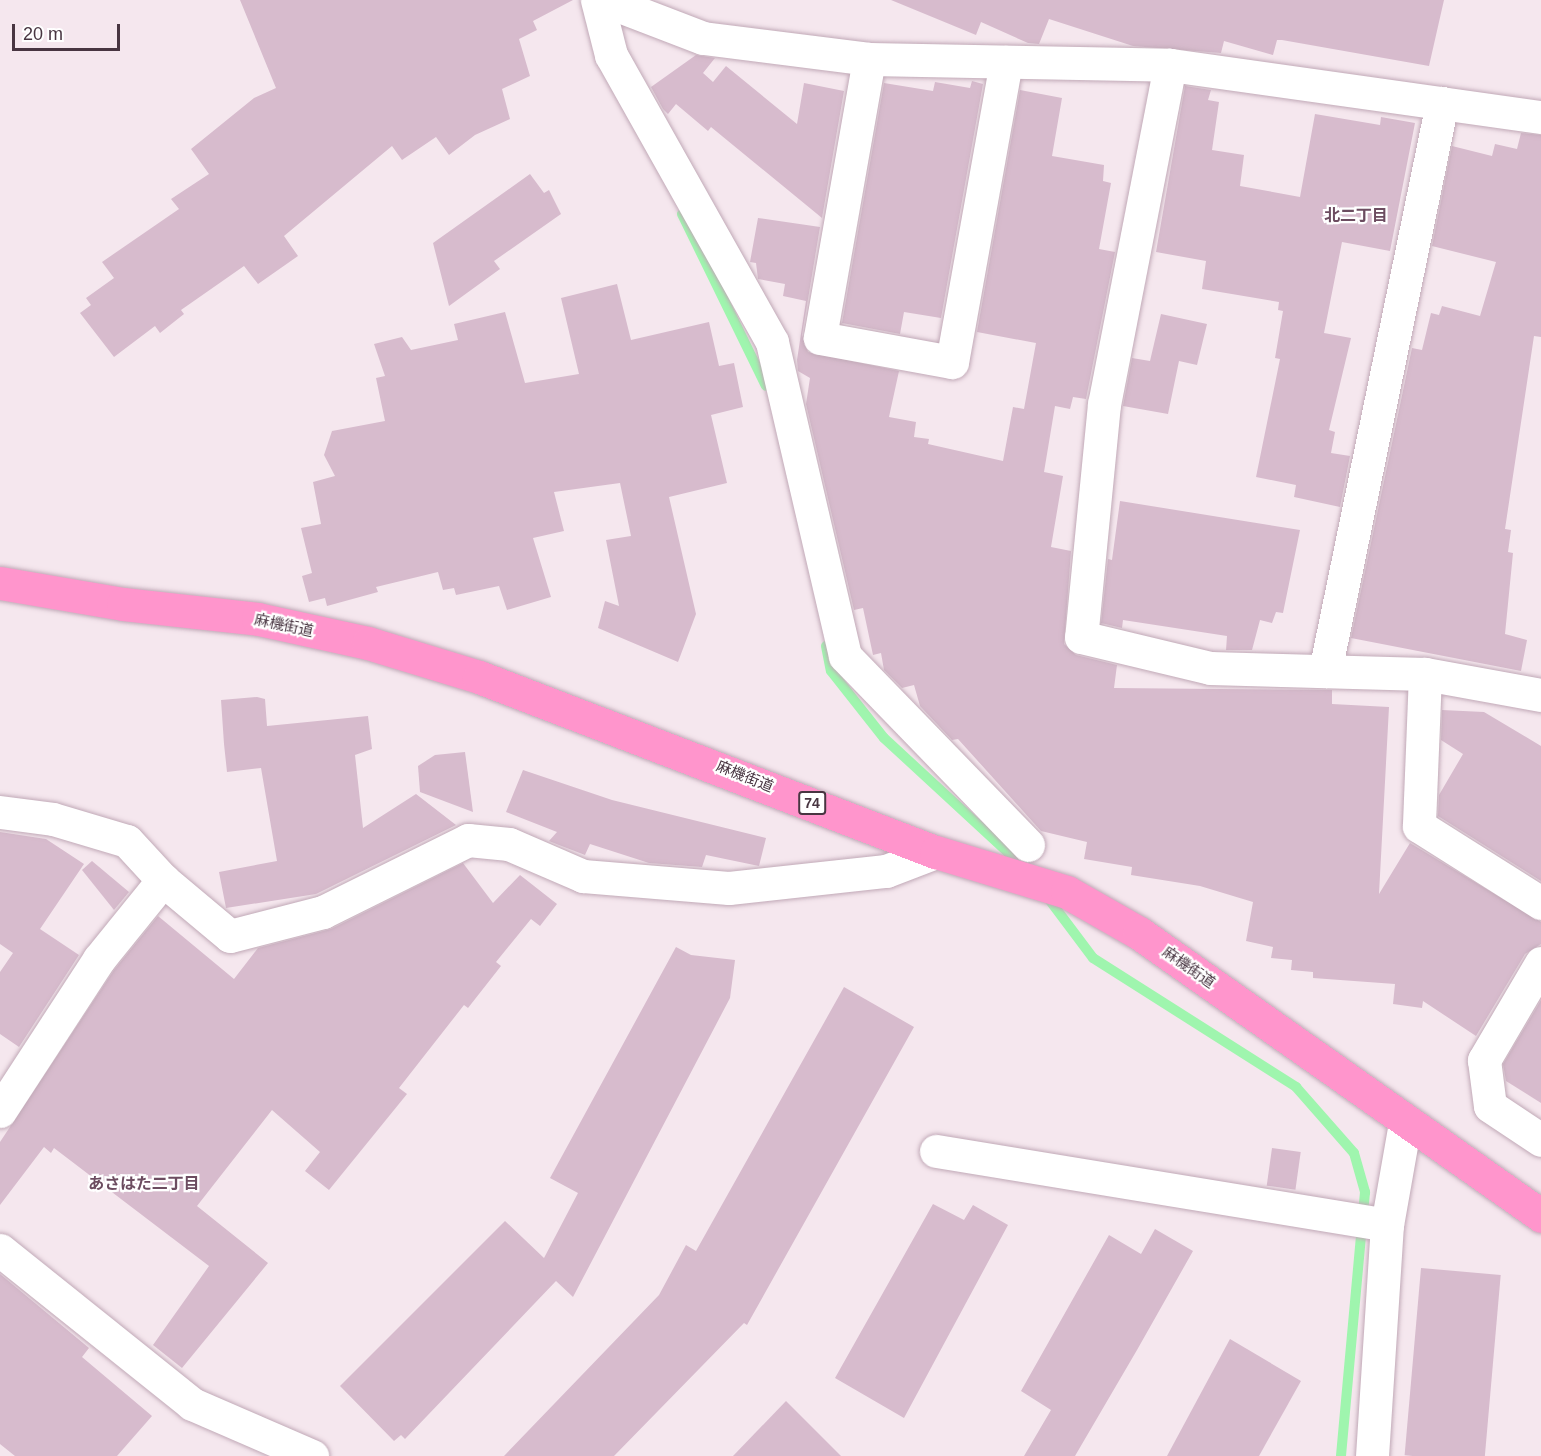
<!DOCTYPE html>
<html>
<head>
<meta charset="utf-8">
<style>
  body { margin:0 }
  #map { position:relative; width:1541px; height:1456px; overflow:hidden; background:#f5e7ee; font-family:Helvetica,"Noto Sans JP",sans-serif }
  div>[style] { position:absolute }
  .stream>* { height:10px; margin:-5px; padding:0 5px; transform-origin:5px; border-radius:5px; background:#9ff5ae }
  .building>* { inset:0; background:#d7bbcd; transform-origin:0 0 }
  .roads { filter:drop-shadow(0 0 2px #c1a9b7) drop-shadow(0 0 2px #c1a9b7) }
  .minor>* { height:33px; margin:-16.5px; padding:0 16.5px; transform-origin:16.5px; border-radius:16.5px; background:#fff }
  .major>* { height:33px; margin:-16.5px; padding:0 16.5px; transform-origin:16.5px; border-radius:16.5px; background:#ff95cc }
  span { translate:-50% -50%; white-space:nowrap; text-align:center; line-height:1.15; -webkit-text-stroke:4.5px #fff; paint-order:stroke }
  .shield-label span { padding:2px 4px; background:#fff; border:2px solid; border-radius:4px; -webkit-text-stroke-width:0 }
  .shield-label { font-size:14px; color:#483541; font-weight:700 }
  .street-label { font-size:15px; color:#483541 }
  .neighbourhood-label { font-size:16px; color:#6c4c60; font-weight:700 }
  .scale { position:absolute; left:12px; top:24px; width:108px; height:27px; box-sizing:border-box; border:3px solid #483541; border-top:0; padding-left:8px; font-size:18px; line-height:21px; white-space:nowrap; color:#483541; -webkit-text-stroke:4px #fff; paint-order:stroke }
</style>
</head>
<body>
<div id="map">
  <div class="stream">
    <i style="left:682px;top:214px;width:191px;rotate:64deg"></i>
    <i style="left:826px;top:646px;width:25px;rotate:79deg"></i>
    <i style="left:831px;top:671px;width:85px;rotate:51.7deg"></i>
    <i style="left:884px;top:738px;width:195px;rotate:42.7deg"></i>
    <i style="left:1045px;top:894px;width:80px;rotate:53.1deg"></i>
    <i style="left:1093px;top:958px;width:241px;rotate:32.4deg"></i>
    <i style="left:1296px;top:1087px;width:88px;rotate:48.7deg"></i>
    <i style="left:1354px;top:1153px;width:41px;rotate:74.2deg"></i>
    <i style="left:1365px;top:1192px;width:265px;rotate:95.2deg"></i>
  </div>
  <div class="building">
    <i style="clip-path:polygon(240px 0,573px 0,533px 21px,537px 30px,519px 39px,530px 76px,502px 89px,510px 119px,475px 135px,449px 155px,436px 137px,402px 160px,392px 146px,284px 236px,298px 256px,258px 284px,244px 266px,181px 310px,184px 314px,160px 333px,155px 326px,114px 357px,80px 313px,91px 305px,86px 298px,114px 278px,102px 262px,179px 209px,171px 199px,209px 174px,191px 149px,254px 98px,276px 88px)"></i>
    <i style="clip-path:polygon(891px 0,1444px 0,1429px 66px,1282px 40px,1277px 40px,1273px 55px,1224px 41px,1221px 53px,1133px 46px,1049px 19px,1039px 44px,1028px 43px,981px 22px,976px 35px)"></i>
    <i style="clip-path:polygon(696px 55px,715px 58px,703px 73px,713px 82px,726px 66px,797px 124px,804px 83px,844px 91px,822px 218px,711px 127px,708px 131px,676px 104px,668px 114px,663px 109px,651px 87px)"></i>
    <i style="clip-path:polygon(972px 81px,983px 84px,941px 318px,904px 312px,900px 334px,842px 323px,884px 83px,933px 91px,935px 82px,970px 88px)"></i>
    <i style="clip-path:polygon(1185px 86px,1211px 90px,1208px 100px,1219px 102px,1212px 150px,1244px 155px,1240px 186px,1300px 197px,1315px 114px,1380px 125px,1381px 117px,1415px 123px,1390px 251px,1342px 242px,1324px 333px,1351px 338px,1329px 430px,1335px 432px,1331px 453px,1350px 456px,1340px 507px,1294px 497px,1296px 485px,1256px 477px,1280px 359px,1275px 358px,1283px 311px,1278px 310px,1279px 302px,1202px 289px,1206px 261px,1156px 252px)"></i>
    <i style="clip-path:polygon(1020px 90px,1062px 98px,1052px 156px,1104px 165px,1103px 181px,1111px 183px,1099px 249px,1115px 252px,1086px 399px,1073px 397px,1070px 409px,1055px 406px,1044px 472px,1063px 476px,1051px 547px,1071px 551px,1064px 644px,1076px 655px,1117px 665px,1114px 688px,1332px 690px,1332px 704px,1389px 707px,1379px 894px,1410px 843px,1541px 922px,1541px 944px,1525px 954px,1476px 1036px,1423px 1001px,1422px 1008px,1393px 1004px,1395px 984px,1313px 978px,1313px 972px,1291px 970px,1292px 960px,1271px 958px,1273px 947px,1246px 941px,1253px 902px,1200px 886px,1131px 875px,1132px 867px,1084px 859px,1087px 842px,1041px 831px,958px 739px,952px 740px,920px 706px,914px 685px,902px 688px,884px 670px,881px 653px,873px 655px,863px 608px,854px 610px,806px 404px,810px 378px,798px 371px,797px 360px,806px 301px,783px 296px,785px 284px,758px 279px,756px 263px,750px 262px,758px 218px,820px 227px,802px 335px,808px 352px,899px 371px,889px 417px,916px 422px,914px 437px,929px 439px,928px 444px,1003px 461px,1013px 407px,1024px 409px,1036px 343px,977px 332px)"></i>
    <i style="clip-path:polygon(1521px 133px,1541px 135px,1541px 337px,1534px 336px,1505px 529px,1511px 530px,1508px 552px,1513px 553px,1505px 634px,1527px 640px,1521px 671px,1351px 638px,1412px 348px,1422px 350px,1431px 313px,1439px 315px,1442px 306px,1480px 316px,1496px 262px,1432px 246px,1452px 146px,1492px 156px,1495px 144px,1517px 149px)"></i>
    <i style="clip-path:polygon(530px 174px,544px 193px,549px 190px,561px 214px,494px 261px,500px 269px,449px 306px,433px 243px)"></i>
    <i style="clip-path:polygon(617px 284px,631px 340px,709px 322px,719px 366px,734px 363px,743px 407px,711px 415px,727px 483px,669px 497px,696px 614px,678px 662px,598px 628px,605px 601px,619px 606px,606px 540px,631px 536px,620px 483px,554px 492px,564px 531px,533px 538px,551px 597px,507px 610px,499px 586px,456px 595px,454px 588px,443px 590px,438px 572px,376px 587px,378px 592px,327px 606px,325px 598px,309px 602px,302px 576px,312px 573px,301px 528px,321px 524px,313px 482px,335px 476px,324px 455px,332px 431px,385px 421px,376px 378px,385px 376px,374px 344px,402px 337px,411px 350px,458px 340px,454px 324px,505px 312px,525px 383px,579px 374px,561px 298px)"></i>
    <i style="clip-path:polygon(1161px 314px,1207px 324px,1197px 365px,1179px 361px,1168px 414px,1123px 406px,1132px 358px,1150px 361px)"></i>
    <i style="clip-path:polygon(1120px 501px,1300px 530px,1283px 613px,1276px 612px,1272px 623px,1260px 620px,1252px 650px,1226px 650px,1227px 636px,1123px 620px,1122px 628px,1101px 623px,1108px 559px,1112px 560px)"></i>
    <i style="clip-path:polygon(257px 697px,265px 699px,267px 726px,368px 716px,372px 749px,355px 755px,363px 828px,416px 794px,456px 825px,316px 894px,226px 908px,219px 872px,277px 861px,261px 768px,227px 772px,224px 744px,221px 700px)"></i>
    <i style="clip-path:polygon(1442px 710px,1484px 712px,1541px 746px,1541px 881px,1438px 816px,1439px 795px,1463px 754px,1441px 740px)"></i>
    <i style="clip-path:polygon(465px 752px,473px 812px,420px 792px,418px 766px,435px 755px)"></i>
    <i style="clip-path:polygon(523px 770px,612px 800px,766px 838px,759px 866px,706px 855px,702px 867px,649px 863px,590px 844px,585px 855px,559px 845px,549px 841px,557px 832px,506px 812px)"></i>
    <i style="clip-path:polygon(0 832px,46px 839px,84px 864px,40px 929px,79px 955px,19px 1047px,0 1034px,0 972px,13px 953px,0 944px)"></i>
    <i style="clip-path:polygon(92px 861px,129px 892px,114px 910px,82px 870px)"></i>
    <i style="clip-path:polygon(463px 863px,493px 903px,520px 875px,557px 904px,540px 926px,531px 919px,496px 962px,501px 966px,468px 1008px,464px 1005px,399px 1088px,407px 1094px,329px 1190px,305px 1171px,320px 1152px,272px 1110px,197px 1206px,268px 1263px,182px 1368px,153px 1345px,209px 1266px,54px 1148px,51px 1153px,44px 1147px,0 1205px,0 1142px,114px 970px,158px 916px,234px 979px,258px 948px,331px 929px)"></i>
    <i style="clip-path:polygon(676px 947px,691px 955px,735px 960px,730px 998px,573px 1297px,556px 1281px,405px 1439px,401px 1435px,394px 1441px,340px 1386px,505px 1221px,544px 1258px,578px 1193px,550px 1178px)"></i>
    <i style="clip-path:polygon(844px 987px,914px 1027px,747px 1325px,744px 1323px,614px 1456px,504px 1456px,659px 1295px,686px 1245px,696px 1251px)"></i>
    <i style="clip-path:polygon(1541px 1000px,1541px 1103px,1506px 1081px,1503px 1064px)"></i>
    <i style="left:1272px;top:1148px;width:29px;height:38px;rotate:8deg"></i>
    <i style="clip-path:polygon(933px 1204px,964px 1220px,973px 1205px,1008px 1225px,904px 1418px,835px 1378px)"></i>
    <i style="clip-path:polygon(1155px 1229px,1193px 1251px,1137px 1350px,1075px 1456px,1024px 1456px,1051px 1410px,1021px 1391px,1109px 1235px,1141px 1254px)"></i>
    <i style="left:1421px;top:1268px;width:80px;height:188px;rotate:5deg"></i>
    <i style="clip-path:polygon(0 1274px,89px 1348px,82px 1357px,152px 1416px,117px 1456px,15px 1456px,0 1444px)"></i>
    <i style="clip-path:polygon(1230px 1339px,1301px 1381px,1259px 1456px,1167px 1456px)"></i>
    <i style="clip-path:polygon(786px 1401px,841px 1456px,733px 1456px)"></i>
  </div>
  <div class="roads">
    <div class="minor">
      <i style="left:597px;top:0;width:57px;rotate:75.7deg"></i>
      <i style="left:611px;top:55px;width:329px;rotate:60.7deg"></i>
      <i style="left:772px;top:342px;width:322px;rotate:76.9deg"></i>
      <i style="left:845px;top:656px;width:263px;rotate:45.9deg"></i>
      <i style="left:604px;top:0;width:106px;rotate:21deg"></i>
      <i style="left:703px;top:38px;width:167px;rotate:7.2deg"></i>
      <i style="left:869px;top:59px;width:301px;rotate:1.1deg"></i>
      <i style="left:1170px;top:65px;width:375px;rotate:8deg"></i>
      <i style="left:869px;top:59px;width:283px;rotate:100deg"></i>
      <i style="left:820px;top:338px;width:134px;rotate:10.3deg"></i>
      <i style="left:952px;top:362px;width:305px;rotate:-79.8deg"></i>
      <i style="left:1170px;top:65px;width:345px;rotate:101deg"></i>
      <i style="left:1104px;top:404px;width:234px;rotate:95.6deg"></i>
      <i style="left:1081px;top:637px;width:133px;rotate:13.5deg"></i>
      <i style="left:1210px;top:668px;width:215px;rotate:1.6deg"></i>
      <i style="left:1425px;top:674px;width:118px;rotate:10.3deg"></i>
      <i style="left:1325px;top:671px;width:580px;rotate:-78.36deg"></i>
      <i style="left:1425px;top:674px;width:152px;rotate:92.3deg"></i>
      <i style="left:1419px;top:826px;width:144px;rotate:32.3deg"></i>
      <i style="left:0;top:812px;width:53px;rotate:7.5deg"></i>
      <i style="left:53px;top:819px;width:77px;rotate:16.6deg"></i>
      <i style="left:127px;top:841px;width:53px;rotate:47.3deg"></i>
      <i style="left:163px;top:880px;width:87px;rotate:39.9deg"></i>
      <i style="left:230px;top:936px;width:96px;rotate:-14.5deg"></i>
      <i style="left:323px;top:912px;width:162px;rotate:-26.4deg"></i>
      <i style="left:468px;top:840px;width:41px;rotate:5.6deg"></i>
      <i style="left:509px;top:844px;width:81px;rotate:23.4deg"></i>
      <i style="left:583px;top:876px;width:146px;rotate:4.7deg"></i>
      <i style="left:729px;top:888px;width:158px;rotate:-6.2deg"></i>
      <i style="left:886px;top:871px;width:53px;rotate:-20.8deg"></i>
      <i style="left:1541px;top:963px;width:113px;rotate:120.4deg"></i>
      <i style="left:1484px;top:1060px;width:46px;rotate:82.6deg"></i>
      <i style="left:1490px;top:1106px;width:61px;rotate:33.7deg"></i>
      <i style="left:0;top:1111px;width:181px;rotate:-56.9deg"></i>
      <i style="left:99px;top:959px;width:102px;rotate:-51deg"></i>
      <i style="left:936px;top:1151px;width:457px;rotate:9.3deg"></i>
      <i style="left:0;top:1250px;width:246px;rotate:38.7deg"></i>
      <i style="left:192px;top:1404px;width:131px;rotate:23.4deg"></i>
      <i style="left:1372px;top:1456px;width:231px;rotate:-86.3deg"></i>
      <i style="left:1387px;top:1225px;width:104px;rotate:-80deg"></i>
    </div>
    <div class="major">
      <i style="left:0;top:583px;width:125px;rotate:9.7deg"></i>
      <i style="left:123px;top:604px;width:136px;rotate:6.3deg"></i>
      <i style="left:258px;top:619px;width:113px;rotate:12.3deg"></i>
      <i style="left:368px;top:643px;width:116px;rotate:17deg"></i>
      <i style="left:479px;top:677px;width:489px;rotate:21deg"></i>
      <i style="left:936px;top:852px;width:137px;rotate:17deg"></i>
      <i style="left:1067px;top:892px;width:83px;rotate:29.7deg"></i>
      <i style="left:1139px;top:933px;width:492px;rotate:35.1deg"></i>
    </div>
  </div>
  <div class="shield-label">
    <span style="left:812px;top:803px">74</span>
  </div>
  <div class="street-label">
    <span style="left:284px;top:625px;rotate:12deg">麻機街道</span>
    <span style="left:745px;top:776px;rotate:22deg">麻機街道</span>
    <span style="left:1189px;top:967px;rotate:35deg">麻機街道</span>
  </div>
  <div class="neighbourhood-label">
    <span style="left:1356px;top:216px">北二丁目</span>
    <span style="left:144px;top:1184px">あさはた二丁目</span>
  </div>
  <div class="scale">20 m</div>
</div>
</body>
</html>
